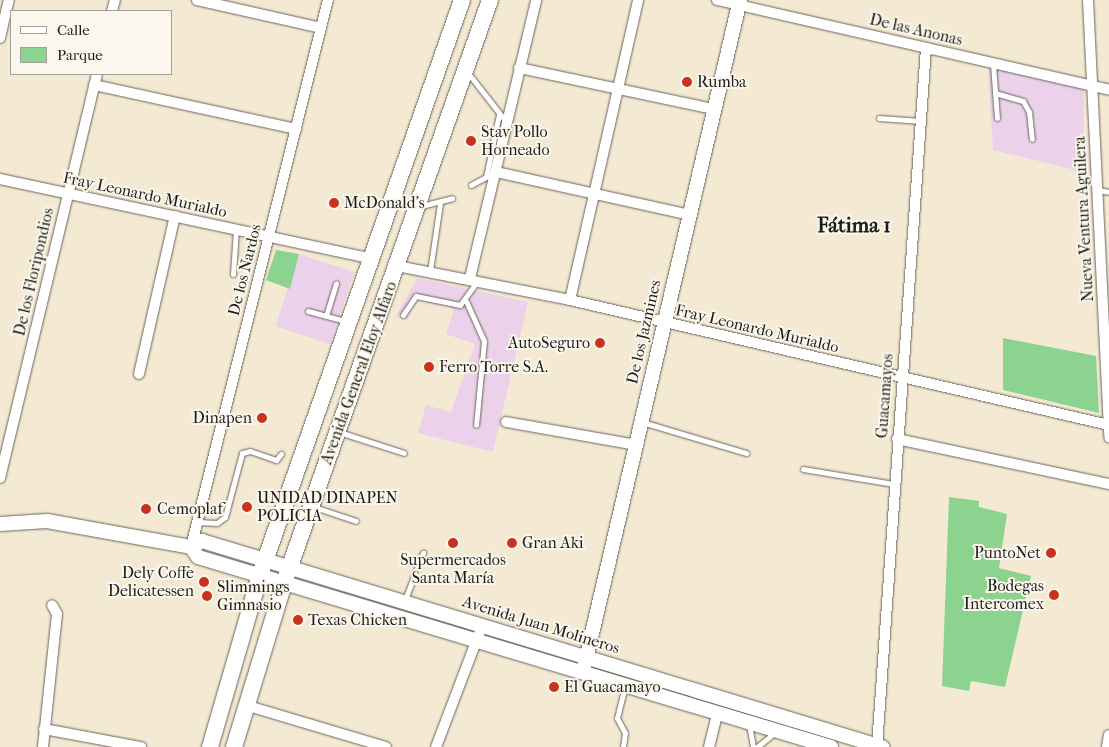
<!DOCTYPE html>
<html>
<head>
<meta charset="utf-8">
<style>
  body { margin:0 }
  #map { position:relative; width:1109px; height:747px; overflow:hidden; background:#f4ead3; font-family:"IM FELL French Canon",serif }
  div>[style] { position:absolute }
  .built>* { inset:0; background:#ecd1ea; transform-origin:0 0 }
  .green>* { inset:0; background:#8bd38e }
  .roads { filter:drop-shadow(0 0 1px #68645c) drop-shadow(0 0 1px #68645c) }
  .service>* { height:5px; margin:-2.5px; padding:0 2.5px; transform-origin:2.5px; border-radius:2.5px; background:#fff }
  .minor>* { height:10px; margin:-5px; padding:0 5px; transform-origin:5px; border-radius:5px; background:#fff }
  .tertiary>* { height:14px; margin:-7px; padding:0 7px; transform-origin:7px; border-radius:7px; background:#fff }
  .primary>* { height:16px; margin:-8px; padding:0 8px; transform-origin:8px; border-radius:8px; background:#fff }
  .dots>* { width:14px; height:14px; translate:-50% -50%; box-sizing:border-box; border:2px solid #fbf7ec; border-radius:50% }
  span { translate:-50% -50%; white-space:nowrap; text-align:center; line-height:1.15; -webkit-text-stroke:4px #fbf7ec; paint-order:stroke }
  .street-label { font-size:16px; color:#1c1c1c }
  .poi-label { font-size:16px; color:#1c1c1c }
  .left { translate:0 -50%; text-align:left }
  .right { translate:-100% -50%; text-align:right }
  .district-label { font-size:21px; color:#1c1c1c; font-weight:700 }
  .legend { position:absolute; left:10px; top:10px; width:162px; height:65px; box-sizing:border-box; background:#fbf7ec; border:1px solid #a29f99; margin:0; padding:6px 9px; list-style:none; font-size:15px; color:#1c1c1c }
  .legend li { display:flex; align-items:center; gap:10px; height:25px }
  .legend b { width:25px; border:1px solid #a29f99 }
</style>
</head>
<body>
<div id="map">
  <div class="built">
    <i style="clip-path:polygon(988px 66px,1084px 88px,1083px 172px,993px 150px)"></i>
    <i style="left:299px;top:254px;width:58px;height:76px;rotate:18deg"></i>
    <i style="clip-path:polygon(417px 278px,528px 302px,493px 452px,418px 433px,426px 405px,451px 412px,475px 344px,446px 334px,454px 309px,421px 299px,413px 301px,407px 320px,396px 316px)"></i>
  </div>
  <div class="green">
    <i style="clip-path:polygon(276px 250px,299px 254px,290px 289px,266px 280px)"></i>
    <i style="clip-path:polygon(1003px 338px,1096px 356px,1099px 413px,1003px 390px)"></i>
    <i style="clip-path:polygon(949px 497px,979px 501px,979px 507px,1007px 514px,999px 568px,1031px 576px,1005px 687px,971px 681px,969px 691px,942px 686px)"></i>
  </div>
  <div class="roads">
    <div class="service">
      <i style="left:993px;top:64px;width:54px;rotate:85.8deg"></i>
      <i style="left:468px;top:73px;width:63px;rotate:52deg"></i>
      <i style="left:995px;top:93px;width:29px;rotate:16deg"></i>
      <i style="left:1023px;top:101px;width:13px;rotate:61deg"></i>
      <i style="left:1029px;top:112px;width:27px;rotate:84deg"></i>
      <i style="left:879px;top:118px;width:42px;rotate:4.1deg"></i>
      <i style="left:486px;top:177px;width:64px;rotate:-78.3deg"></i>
      <i style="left:471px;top:185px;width:19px;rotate:-28deg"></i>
      <i style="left:1097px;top:190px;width:12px;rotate:9deg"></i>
      <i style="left:421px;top:206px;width:32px;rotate:-14deg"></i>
      <i style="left:430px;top:271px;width:69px;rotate:-81.6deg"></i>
      <i style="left:233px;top:274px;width:45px;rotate:-86.2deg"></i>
      <i style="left:466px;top:301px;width:44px;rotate:65.8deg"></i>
      <i style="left:484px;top:341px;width:84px;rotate:95.4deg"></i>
      <i style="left:308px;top:311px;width:39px;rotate:15deg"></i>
      <i style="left:403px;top:315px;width:23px;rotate:-56deg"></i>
      <i style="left:416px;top:296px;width:45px;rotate:11.6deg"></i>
      <i style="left:460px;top:305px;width:31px;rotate:-54deg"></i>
      <i style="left:326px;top:316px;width:34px;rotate:-73deg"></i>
      <i style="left:642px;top:422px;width:109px;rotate:16.6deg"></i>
      <i style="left:339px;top:432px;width:68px;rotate:17.9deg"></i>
      <i style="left:803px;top:469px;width:92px;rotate:9.4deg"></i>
      <i style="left:314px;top:507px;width:44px;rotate:18.4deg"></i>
      <i style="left:198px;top:522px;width:19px;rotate:3deg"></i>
      <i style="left:217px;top:523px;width:10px;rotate:-37deg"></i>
      <i style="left:225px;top:517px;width:66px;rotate:-75.1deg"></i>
      <i style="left:242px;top:453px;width:8px;rotate:-14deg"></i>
      <i style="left:250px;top:451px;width:28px;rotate:19deg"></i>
      <i style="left:276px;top:460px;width:8px;rotate:-50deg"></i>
      <i style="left:404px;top:602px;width:53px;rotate:-68.8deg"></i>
      <i style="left:749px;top:724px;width:23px;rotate:80deg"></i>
      <i style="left:623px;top:747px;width:14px;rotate:-82deg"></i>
      <i style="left:625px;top:733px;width:17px;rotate:-118deg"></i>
      <i style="left:617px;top:718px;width:33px;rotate:-76deg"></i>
      <i style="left:757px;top:747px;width:22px;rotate:-39deg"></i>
    </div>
    <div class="minor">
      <i style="left:197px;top:0;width:127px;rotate:12.7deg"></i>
      <i style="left:717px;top:0;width:402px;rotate:12.9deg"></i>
      <i style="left:1088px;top:0;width:438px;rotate:87.2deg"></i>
      <i style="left:112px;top:11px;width:11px;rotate:-75deg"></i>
      <i style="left:0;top:38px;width:39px;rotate:-77deg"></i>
      <i style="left:519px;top:68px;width:199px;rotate:11.9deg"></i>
      <i style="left:94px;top:85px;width:207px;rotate:12.3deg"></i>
      <i style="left:496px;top:172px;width:199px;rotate:12.5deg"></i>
      <i style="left:0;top:179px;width:381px;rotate:12.1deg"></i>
      <i style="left:397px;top:266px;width:176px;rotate:11.1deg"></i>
      <i style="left:570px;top:300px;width:553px;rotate:13.06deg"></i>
      <i style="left:470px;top:278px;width:286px;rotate:-76.6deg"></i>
      <i style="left:570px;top:300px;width:308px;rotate:-77.2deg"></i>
      <i style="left:139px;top:374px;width:162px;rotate:-77.2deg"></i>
      <i style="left:506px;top:422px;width:132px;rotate:10deg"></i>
      <i style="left:897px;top:439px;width:217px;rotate:12deg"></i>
      <i style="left:0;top:478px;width:415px;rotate:-76.5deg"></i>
      <i style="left:191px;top:547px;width:564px;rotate:-75.94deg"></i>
      <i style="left:245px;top:705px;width:147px;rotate:16.6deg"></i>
      <i style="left:44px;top:729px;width:99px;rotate:10.5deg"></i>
      <i style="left:43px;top:747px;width:134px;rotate:-84deg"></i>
      <i style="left:57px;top:614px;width:10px;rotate:-119deg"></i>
      <i style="left:436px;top:747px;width:129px;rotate:-69.2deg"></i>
      <i style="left:709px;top:747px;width:34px;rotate:-76deg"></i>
      <i style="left:877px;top:747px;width:701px;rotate:-85.99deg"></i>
      <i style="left:1107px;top:747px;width:12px;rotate:-81deg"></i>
    </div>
    <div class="tertiary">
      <i style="left:0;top:524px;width:47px;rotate:-3.7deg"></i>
      <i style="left:47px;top:521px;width:146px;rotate:10.2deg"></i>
      <i style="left:191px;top:547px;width:13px;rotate:-29deg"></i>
      <i style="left:202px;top:541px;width:711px;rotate:16.85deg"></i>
      <i style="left:191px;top:547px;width:12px;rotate:55deg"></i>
      <i style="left:198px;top:557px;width:661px;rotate:16.71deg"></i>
      <i style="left:583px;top:672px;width:690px;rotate:-76.85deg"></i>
    </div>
    <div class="primary">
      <i style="left:210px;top:747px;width:179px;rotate:-73.8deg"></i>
      <i style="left:260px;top:575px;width:609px;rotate:-70.64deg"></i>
      <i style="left:234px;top:747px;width:171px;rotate:-73deg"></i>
      <i style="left:284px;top:583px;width:618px;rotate:-70.54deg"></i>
    </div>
  </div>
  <div class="dots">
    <i style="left:687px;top:82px;background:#c8321e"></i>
    <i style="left:471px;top:141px;background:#c8321e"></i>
    <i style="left:334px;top:203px;background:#c8321e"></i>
    <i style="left:600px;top:343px;background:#c8321e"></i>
    <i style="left:429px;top:367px;background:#c8321e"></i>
    <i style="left:262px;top:418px;background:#c8321e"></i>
    <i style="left:247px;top:507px;background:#c8321e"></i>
    <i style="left:146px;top:509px;background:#c8321e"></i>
    <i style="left:453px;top:543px;background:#c8321e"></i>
    <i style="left:512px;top:543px;background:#c8321e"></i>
    <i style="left:1051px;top:553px;background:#c8321e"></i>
    <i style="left:204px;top:582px;background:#c8321e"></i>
    <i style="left:1054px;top:595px;background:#c8321e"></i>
    <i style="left:207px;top:596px;background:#c8321e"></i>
    <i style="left:298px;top:620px;background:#c8321e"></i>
    <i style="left:554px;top:687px;background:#c8321e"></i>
  </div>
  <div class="street-label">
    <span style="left:916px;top:30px;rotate:13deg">De las Anonas</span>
    <span style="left:145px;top:195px;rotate:12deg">Fray Leonardo Murialdo</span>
    <span style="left:1084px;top:219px;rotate:-93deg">Nueva Ventura Aguilera</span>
    <span style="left:245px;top:270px;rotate:-76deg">De los Nardos</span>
    <span style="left:34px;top:272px;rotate:-77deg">De los Floripondios</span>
    <span style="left:757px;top:329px;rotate:13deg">Fray Leonardo Murialdo</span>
    <span style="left:644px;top:332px;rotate:-77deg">De los Jazmines</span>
    <span style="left:359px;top:373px;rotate:-70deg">Avenida General Eloy Alfaro</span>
    <span style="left:885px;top:396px;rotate:-86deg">Guacamayos</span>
    <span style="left:541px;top:625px;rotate:17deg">Avenida Juan Molineros</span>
  </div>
  <div class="poi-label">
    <span class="left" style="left:697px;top:82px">Rumba</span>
    <span class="left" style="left:481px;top:141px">Stav Pollo<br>Horneado</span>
    <span class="left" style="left:344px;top:203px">McDonald's</span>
    <span class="right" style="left:590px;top:343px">AutoSeguro</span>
    <span class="left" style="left:439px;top:367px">Ferro Torre S.A.</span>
    <span class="right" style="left:252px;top:418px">Dinapen</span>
    <span class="left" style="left:257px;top:507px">UNIDAD DINAPEN<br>POLICIA</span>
    <span class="left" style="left:157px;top:509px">Cemoplaf</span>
    <span class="left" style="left:522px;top:543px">Gran Aki</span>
    <span class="right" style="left:1041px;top:553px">PuntoNet</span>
    <span style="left:453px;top:569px">Supermercados<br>Santa María</span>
    <span class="right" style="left:194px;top:582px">Dely Coffe<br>Delicatessen</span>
    <span class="right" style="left:1044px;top:595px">Bodegas<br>Intercomex</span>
    <span class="left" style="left:217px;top:596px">Slimmings<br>Gimnasio</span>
    <span class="left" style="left:308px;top:620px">Texas Chicken</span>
    <span class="left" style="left:564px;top:687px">El Guacamayo</span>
  </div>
  <div class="district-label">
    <span style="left:854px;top:225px">Fátima 1</span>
  </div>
  <ul class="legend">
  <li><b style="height:6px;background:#fff"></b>Calle</li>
  <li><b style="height:14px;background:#8bd38e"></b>Parque</li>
  </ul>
</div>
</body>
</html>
